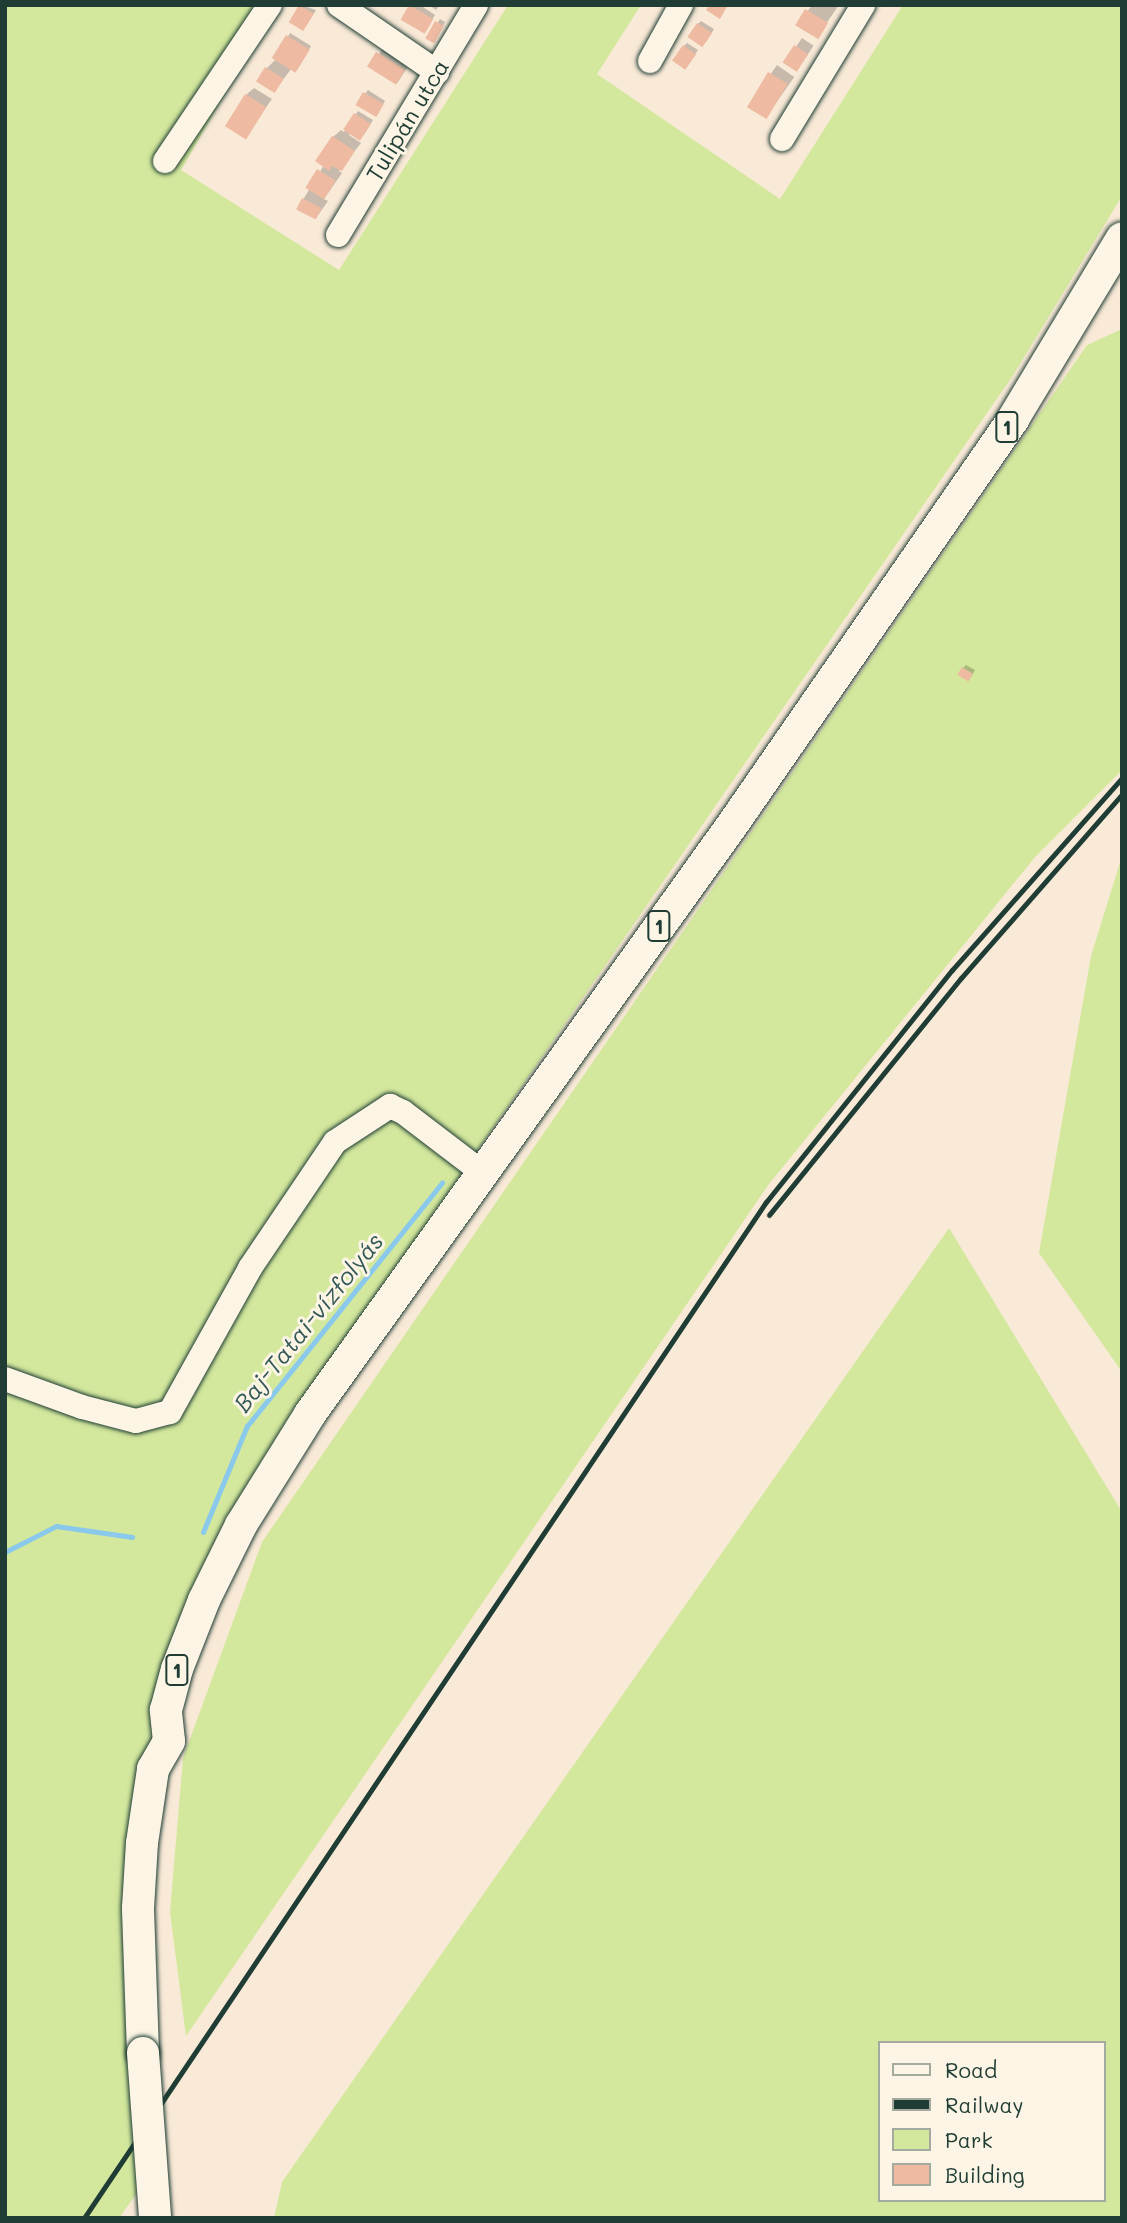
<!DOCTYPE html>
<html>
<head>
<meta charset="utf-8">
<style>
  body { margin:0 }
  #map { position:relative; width:1127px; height:2223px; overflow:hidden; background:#f9e9d7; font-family:Mali,sans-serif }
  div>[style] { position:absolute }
  .green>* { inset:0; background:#d3e89d }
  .shadow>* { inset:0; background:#0003; transform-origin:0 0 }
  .stream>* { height:5px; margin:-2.5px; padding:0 2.5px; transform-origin:2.5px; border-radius:2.5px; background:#8ac9eb }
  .building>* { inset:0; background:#eebaa1; transform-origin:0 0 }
  .roads { filter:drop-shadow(0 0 2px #1f3d34) drop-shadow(0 0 2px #1f3d34) }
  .minor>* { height:24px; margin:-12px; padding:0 12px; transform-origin:12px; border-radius:12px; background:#fcf5e5 }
  .major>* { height:32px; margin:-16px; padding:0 16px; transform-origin:16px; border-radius:16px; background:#fcf5e5 }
  .rail>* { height:5px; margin:-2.5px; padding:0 2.5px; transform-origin:2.5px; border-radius:2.5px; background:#1f3d34 }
  .bridges { filter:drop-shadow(0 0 2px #1f3d34) drop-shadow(0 0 2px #1f3d34) }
  .major-bridge>* { height:32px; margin:-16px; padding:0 16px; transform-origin:16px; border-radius:16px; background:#fcf5e5 }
  span { translate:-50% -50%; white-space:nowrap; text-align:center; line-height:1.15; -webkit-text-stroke:6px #fcf5e5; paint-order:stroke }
  .shield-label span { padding:2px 5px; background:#fcf5e5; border:2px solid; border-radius:5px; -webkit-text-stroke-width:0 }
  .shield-label { font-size:21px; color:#1f3d34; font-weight:700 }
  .street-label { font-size:23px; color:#1f3d34 }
  .water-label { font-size:24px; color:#345959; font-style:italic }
  .frame { position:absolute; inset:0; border:7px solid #1f3d34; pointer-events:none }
  .legend { position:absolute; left:878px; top:2041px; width:228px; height:161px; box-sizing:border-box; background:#fcf5e5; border:2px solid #a4ab9e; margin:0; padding:9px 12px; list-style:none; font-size:21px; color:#1f3d34 }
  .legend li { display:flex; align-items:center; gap:14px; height:35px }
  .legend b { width:35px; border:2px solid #a4ab9e }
</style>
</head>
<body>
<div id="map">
  <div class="green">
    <i style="clip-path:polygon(5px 5px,277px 5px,181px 170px,339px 270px,508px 5px,641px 5px,597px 74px,780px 199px,903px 5px,1122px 5px,1122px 196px,1012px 377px,356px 1326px,233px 1519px,153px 1769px,152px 2172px,119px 2218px,5px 2218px)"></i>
    <i style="clip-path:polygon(1122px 329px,1122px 770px,1036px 856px,769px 1184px,186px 2036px,170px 1912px,183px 1758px,262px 1542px,1087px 345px)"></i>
    <i style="clip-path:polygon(1122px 856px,1122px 1372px,1039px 1253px,1091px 956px)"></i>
    <i style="clip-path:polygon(evenodd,949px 1228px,1122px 1512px,1122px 2218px,274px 2218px,282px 2182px,949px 1228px,880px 2043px,1104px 2043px,1104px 2200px,880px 2200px,880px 2043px)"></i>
  </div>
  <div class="shadow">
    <i style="clip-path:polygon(301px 5px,316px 10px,306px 26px,291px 21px)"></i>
    <i style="clip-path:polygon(411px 5px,420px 5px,435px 15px,427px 28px,403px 18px)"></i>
    <i style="clip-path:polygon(429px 5px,440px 5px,436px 10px)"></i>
    <i style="clip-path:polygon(812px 5px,839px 5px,817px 37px,798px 25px)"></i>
    <i style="clip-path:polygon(440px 19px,445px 22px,436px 38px,427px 38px)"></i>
    <i style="clip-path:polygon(701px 21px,714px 29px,706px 42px,698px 24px)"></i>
    <i style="clip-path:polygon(290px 33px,311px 46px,298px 68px,291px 69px,274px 92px,267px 68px,276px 59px)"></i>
    <i style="left:802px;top:38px;width:14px;height:29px;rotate:34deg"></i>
    <i style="clip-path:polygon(687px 43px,698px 50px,689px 64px,684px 46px)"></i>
    <i style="left:385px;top:45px;width:31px;height:26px;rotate:33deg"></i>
    <i style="left:777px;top:65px;width:21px;height:50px;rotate:35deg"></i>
    <i style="clip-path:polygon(254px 88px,272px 99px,245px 137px,246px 95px)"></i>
    <i style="clip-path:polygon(368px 90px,385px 101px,378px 113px,357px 105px)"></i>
    <i style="clip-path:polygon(358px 111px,373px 120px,364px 135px,351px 133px,349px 135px,361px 143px,339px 171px,342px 173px,324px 199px,328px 201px,316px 218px,298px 208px,324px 165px,317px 160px,333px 137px,341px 130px,344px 132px)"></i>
    <i style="clip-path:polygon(966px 665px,975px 670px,971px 677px,963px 668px)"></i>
  </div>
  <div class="stream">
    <i style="left:203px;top:1532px;width:115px;rotate:-67.5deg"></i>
    <i style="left:247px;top:1426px;width:312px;rotate:-51.3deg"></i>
    <i style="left:5px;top:1552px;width:57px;rotate:-27deg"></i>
    <i style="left:56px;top:1526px;width:77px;rotate:8.2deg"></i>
  </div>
  <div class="building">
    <i style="left:299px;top:5px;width:17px;height:20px;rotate:31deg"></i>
    <i style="left:409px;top:5px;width:28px;height:17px;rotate:30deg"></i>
    <i style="clip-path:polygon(709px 5px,728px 5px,720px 19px,706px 10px)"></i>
    <i style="left:805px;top:9px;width:27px;height:19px;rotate:31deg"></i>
    <i style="left:435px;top:21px;width:10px;height:20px;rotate:29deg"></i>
    <i style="left:697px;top:23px;width:18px;height:17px;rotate:34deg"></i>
    <i style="left:286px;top:35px;width:28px;height:27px;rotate:32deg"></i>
    <i style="left:683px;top:45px;width:16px;height:19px;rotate:35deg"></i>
    <i style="left:794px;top:45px;width:17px;height:21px;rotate:33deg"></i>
    <i style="left:376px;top:52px;width:34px;height:17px;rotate:32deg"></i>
    <i style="left:265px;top:67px;width:22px;height:17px;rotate:32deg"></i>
    <i style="left:768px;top:72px;width:23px;height:41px;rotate:31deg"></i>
    <i style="left:363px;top:92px;width:24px;height:15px;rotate:30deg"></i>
    <i style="left:245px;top:94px;width:25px;height:38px;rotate:32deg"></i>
    <i style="left:354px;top:113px;width:20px;height:20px;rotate:33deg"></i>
    <i style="clip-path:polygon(332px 136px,355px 151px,342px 171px,332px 166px,329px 171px,315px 161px)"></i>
    <i style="left:317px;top:169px;width:22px;height:22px;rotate:32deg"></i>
    <i style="left:302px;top:198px;width:22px;height:13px;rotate:27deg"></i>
    <i style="left:962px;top:667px;width:13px;height:9px;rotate:32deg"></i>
  </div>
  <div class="roads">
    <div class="minor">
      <i style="left:339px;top:5px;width:119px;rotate:34.4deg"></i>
      <i style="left:650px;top:61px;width:64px;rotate:-61deg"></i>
      <i style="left:782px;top:139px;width:157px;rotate:-58.8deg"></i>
      <i style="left:165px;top:161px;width:188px;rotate:-56.1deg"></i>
      <i style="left:338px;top:235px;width:268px;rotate:-59deg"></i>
      <i style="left:5px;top:1379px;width:82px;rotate:20deg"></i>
      <i style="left:82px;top:1407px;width:56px;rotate:14.5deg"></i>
      <i style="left:136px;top:1421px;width:35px;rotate:-15deg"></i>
      <i style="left:170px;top:1412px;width:165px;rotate:-60.9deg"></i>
      <i style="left:250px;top:1268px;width:152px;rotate:-56deg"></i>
      <i style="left:335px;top:1142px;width:66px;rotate:-33.2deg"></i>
      <i style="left:390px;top:1106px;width:14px;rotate:25deg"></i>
      <i style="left:403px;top:1112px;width:101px;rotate:37.3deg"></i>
    </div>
    <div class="major">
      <i style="left:143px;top:2053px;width:145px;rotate:-92deg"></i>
      <i style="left:138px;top:1908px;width:65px;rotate:-86.5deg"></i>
      <i style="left:142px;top:1843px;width:75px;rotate:-81.5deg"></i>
      <i style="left:153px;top:1769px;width:32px;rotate:-60deg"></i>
      <i style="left:169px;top:1741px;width:31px;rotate:-96deg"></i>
      <i style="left:166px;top:1710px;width:42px;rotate:-75deg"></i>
      <i style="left:177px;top:1669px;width:74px;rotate:-68.6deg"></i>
      <i style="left:204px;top:1600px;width:84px;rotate:-63.7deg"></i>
      <i style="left:241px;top:1525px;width:131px;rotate:-58.1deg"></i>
      <i style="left:310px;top:1414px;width:730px;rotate:-54.37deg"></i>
      <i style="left:735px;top:821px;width:489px;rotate:-55.3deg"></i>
      <i style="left:1013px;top:419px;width:211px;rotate:-58.9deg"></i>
    </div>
  </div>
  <div class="rail">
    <i style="left:769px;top:1215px;width:305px;rotate:-51deg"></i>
    <i style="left:961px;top:978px;width:244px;rotate:-48.8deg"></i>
    <i style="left:84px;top:2218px;width:1224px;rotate:-56.13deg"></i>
    <i style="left:766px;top:1202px;width:297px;rotate:-51.3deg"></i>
    <i style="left:952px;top:970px;width:256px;rotate:-48.5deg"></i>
  </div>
  <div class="bridges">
    <div class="major-bridge">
      <i style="left:143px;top:2053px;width:165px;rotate:85.8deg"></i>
    </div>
  </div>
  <div class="shield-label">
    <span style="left:1007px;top:427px">1</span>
    <span style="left:659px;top:926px">1</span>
    <span style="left:177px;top:1670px">1</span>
  </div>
  <div class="street-label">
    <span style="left:407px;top:120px;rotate:-59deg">Tulipán utca</span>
  </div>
  <div class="water-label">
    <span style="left:308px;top:1322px;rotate:-51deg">Baj-Tatai-vízfolyás</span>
  </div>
  <div class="frame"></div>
  <ul class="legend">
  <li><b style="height:9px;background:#fcf5e5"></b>Road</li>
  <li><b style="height:9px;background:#1f3d34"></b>Railway</li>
  <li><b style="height:19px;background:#d3e89d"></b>Park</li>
  <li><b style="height:19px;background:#eebaa1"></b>Building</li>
  </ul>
</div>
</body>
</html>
